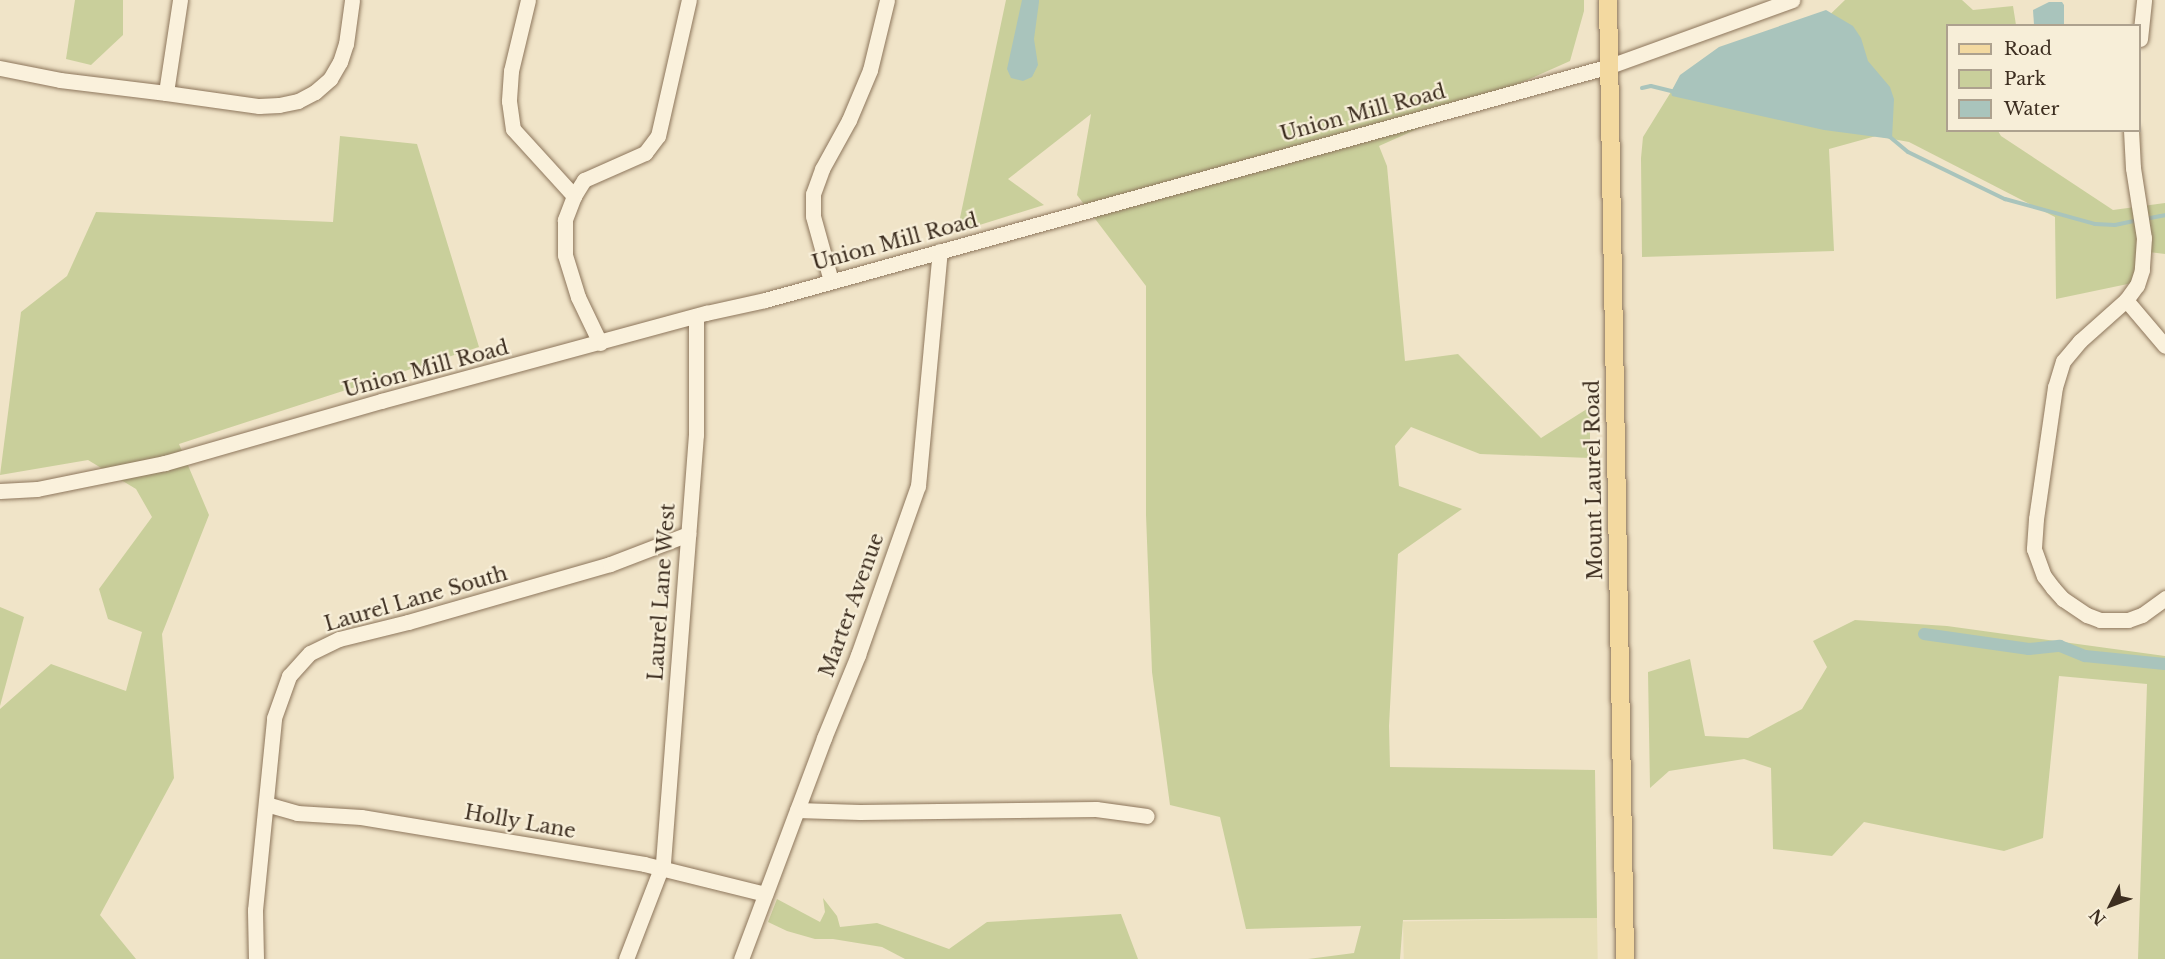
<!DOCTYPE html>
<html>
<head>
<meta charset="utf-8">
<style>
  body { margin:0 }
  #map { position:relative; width:2165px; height:959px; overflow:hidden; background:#f0e4c8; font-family:"Libre Baskerville",serif }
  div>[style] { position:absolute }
  .farmland>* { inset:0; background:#e6deb5; transform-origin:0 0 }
  .green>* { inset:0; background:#c9cf9b }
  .water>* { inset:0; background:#a9c4bc }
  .stream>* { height:4px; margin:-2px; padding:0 2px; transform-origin:2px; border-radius:2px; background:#a9c4bc }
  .canal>* { height:12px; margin:-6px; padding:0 6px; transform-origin:6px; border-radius:6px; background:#a9c4bc }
  .roads { filter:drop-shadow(0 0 2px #8d765c) drop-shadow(0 0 2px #8d765c) }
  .minor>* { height:15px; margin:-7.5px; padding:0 7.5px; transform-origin:7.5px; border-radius:7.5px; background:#faf1dc }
  .major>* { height:18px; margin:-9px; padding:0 9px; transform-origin:9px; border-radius:9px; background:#f3d9a0 }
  span { translate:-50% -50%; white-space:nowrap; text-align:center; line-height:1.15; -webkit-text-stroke:4.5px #f7eed8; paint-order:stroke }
  .street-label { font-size:20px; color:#3d2e20 }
  .legend { position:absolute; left:1946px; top:24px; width:195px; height:108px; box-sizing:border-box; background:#f7eed8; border:2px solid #ada18e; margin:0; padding:8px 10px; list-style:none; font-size:18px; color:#3d2e20 }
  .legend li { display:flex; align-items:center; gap:12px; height:30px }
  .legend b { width:30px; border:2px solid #ada18e }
  .north { position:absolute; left:2081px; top:875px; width:60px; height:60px; -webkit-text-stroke:4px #f7eed8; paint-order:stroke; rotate:228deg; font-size:16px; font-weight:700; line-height:24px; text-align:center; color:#3d2e20 }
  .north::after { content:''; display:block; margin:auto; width:21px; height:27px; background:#3d2e20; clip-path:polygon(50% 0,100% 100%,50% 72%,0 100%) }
</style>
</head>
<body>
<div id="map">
  <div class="farmland">
    <i style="left:1597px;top:918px;width:41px;height:194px;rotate:89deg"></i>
  </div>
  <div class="green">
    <i style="clip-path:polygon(75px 0,123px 0,123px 35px,91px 65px,66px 59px)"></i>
    <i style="clip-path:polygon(1006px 0,1584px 0,1584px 11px,1570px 61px,1379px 146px,1387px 166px,1405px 361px,1458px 354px,1541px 438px,1590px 407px,1590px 458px,1480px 454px,1411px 427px,1395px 446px,1399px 486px,1462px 509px,1398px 554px,1389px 726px,1390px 767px,1595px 770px,1597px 918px,1403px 920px,1400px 959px,1308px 959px,1354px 953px,1361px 926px,1246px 929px,1220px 817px,1170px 805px,1152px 672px,1146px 515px,1146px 286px,1077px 195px,1091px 114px,1008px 179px,1044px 205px,957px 232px)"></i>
    <i style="clip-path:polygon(1845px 0,1962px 0,1973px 10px,2013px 6px,2016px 25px,1948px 26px,1948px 130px,1998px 131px,2001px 136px,2113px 210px,2165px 203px,2165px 254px,2149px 252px,2142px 281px,2056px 299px,2055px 217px,1909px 142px,1876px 136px,1829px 149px,1834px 251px,1642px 257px,1641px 158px,1643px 137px,1674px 87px,1815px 29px)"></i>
    <i style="clip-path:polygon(340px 136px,417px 144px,479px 347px,179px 444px,209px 515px,162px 634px,174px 778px,100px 915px,136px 959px,0 959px,0 709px,51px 664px,126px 691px,142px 632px,108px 619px,99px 589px,152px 517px,136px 489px,88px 460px,0 475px,21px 312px,67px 276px,96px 212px,333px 222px)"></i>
    <i style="clip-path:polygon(0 607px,24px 617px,0 706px)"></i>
    <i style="clip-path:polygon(1855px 620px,1947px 626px,2165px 656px,2165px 959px,2138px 959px,2147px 684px,2059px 676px,2043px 838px,2004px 851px,1864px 822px,1832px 856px,1773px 849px,1771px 768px,1744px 759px,1669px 771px,1650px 788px,1648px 672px,1690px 659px,1705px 736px,1748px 738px,1802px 709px,1827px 667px,1813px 641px)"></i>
    <i style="clip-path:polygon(823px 898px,837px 916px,840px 927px,877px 923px,949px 949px,987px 922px,1121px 914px,1138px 959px,905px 959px,882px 947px,833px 939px,815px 939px,787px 931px,768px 922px,777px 899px,820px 922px,825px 912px)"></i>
  </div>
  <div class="water">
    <i style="clip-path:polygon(1022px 0,1039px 0,1039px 2px,1034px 39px,1038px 65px,1032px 77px,1023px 81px,1011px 78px,1007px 69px)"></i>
    <i style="clip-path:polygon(2049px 2px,2062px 2px,2064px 5px,2064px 25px,2034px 25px,2033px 10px)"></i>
    <i style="clip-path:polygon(1826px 10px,1853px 26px,1861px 38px,1868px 61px,1890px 87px,1894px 99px,1892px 139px,1824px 130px,1672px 96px,1671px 92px,1680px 75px,1719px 47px)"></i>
  </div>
  <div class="stream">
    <i style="left:1642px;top:88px;width:9px;rotate:-13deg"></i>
    <i style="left:1651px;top:86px;width:25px;rotate:14deg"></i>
    <i style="left:1890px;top:137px;width:23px;rotate:40deg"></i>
    <i style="left:1908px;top:152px;width:108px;rotate:25.9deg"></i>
    <i style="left:2005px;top:199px;width:93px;rotate:15.5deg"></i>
    <i style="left:2095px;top:224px;width:20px;rotate:3deg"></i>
    <i style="left:2115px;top:225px;width:24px;rotate:-12deg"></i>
    <i style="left:2145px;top:219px;width:20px;rotate:-11deg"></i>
  </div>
  <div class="canal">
    <i style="left:1924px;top:634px;width:106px;rotate:8.1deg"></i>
    <i style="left:2029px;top:649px;width:31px;rotate:-6deg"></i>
    <i style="left:2060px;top:646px;width:27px;rotate:22deg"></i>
    <i style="left:2085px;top:656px;width:80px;rotate:5.7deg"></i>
  </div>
  <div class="roads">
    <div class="minor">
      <i style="left:180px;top:0;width:94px;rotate:98.6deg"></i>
      <i style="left:166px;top:93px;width:94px;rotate:8deg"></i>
      <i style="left:259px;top:106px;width:20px;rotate:-3deg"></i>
      <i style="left:279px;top:105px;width:19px;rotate:-12deg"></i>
      <i style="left:298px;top:101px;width:19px;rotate:-28deg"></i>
      <i style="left:315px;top:92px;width:20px;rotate:-41deg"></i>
      <i style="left:330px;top:79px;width:20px;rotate:-60deg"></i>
      <i style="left:340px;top:62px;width:19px;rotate:-72deg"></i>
      <i style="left:346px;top:44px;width:44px;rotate:-82.2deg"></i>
      <i style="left:528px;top:0;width:73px;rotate:103.5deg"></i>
      <i style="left:511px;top:71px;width:30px;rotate:94deg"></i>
      <i style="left:509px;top:101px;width:28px;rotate:82deg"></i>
      <i style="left:513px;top:129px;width:91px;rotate:47.7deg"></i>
      <i style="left:574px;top:196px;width:19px;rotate:-58deg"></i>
      <i style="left:584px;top:180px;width:67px;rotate:-23.9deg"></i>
      <i style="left:645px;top:153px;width:21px;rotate:-53deg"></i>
      <i style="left:658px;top:136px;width:139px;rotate:-77.2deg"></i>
      <i style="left:2140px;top:39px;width:39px;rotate:-84deg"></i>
      <i style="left:0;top:68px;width:61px;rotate:11.3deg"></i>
      <i style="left:60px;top:80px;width:107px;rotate:7deg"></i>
      <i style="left:2131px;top:130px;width:38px;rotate:87deg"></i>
      <i style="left:2133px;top:168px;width:71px;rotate:81.1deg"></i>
      <i style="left:2144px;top:238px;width:32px;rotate:94deg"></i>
      <i style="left:2142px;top:270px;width:16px;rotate:108deg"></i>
      <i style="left:2137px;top:285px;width:19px;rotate:126deg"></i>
      <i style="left:2126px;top:300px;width:62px;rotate:138.3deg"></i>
      <i style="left:2080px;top:341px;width:26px;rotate:130deg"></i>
      <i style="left:2063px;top:361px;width:27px;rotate:107deg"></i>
      <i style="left:2055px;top:387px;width:133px;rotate:98.2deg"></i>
      <i style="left:2036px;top:519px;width:30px;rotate:94deg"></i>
      <i style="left:2034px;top:549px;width:29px;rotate:70deg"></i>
      <i style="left:2044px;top:576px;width:15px;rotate:53deg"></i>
      <i style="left:2053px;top:588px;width:15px;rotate:48deg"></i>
      <i style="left:2063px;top:599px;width:29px;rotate:34deg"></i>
      <i style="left:2087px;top:615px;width:14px;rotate:21deg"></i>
      <i style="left:2100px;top:620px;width:28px"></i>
      <i style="left:2128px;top:620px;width:15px;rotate:-20deg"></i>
      <i style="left:2142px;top:615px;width:29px;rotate:-36deg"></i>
      <i style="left:574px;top:196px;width:26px;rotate:111deg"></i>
      <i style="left:565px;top:220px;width:35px;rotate:90deg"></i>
      <i style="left:565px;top:255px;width:44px;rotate:72.8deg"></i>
      <i style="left:578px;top:297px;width:51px;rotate:64.4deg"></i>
      <i style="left:831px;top:281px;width:67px;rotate:-105.5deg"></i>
      <i style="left:813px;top:216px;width:22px;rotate:-90deg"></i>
      <i style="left:813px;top:194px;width:27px;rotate:-70deg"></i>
      <i style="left:822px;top:169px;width:56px;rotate:-61.1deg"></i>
      <i style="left:849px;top:120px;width:54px;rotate:-67.2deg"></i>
      <i style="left:870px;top:70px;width:72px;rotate:-76.3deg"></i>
      <i style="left:2126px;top:300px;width:60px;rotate:49.7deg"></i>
      <i style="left:0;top:491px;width:37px;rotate:-3deg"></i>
      <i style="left:37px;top:489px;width:131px;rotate:-11.5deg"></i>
      <i style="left:165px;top:463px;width:225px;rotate:-16deg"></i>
      <i style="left:381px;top:401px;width:337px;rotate:-15.2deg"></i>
      <i style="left:706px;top:313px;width:60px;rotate:-12.4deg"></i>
      <i style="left:765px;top:300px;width:877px;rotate:-15.48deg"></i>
      <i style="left:1610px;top:66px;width:194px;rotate:-19.9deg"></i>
      <i style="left:266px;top:804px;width:32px;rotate:16deg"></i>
      <i style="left:297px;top:813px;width:64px;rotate:3.6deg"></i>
      <i style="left:361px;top:817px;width:287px;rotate:9.4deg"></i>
      <i style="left:644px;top:864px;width:125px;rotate:13.9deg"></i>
      <i style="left:797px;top:810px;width:63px;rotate:1.8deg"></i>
      <i style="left:860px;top:812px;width:236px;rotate:-0.7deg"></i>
      <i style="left:1096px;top:809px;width:51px;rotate:7.8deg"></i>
      <i style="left:256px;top:959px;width:49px;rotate:-91.2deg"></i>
      <i style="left:255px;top:910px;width:193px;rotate:-84.3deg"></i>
      <i style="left:274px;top:718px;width:45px;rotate:-70.3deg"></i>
      <i style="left:289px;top:676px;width:31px;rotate:-48deg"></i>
      <i style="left:310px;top:653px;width:32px;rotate:-26deg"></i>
      <i style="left:339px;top:639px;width:71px;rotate:-13.8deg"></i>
      <i style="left:408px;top:622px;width:210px;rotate:-16deg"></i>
      <i style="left:610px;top:564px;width:84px;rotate:-21deg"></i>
      <i style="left:626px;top:959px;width:103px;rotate:-68.9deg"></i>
      <i style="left:663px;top:863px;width:429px;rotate:-85.6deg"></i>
      <i style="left:696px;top:435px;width:119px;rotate:-90deg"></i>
      <i style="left:741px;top:959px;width:236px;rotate:-69.4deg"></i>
      <i style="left:824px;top:738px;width:90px;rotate:-67.7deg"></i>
      <i style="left:858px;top:655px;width:179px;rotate:-70.5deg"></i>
      <i style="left:918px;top:486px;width:236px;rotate:-84.7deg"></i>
    </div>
    <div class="major">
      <i style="left:1608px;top:0;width:959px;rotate:88.98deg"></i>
    </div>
  </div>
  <div class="street-label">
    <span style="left:1363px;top:113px;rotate:-15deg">Union Mill Road</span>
    <span style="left:895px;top:242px;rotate:-15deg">Union Mill Road</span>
    <span style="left:426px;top:369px;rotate:-15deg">Union Mill Road</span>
    <span style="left:1594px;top:480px;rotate:-91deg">Mount Laurel Road</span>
    <span style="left:662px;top:592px;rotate:-86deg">Laurel Lane West</span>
    <span style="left:416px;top:599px;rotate:-16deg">Laurel Lane South</span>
    <span style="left:852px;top:605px;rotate:-70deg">Marter Avenue</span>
    <span style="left:520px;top:822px;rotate:10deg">Holly Lane</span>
  </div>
  <ul class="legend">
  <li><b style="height:8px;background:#f3d9a0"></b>Road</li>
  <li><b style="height:16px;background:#c9cf9b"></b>Park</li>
  <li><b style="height:16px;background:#a9c4bc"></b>Water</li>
  </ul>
  <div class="north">N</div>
</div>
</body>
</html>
